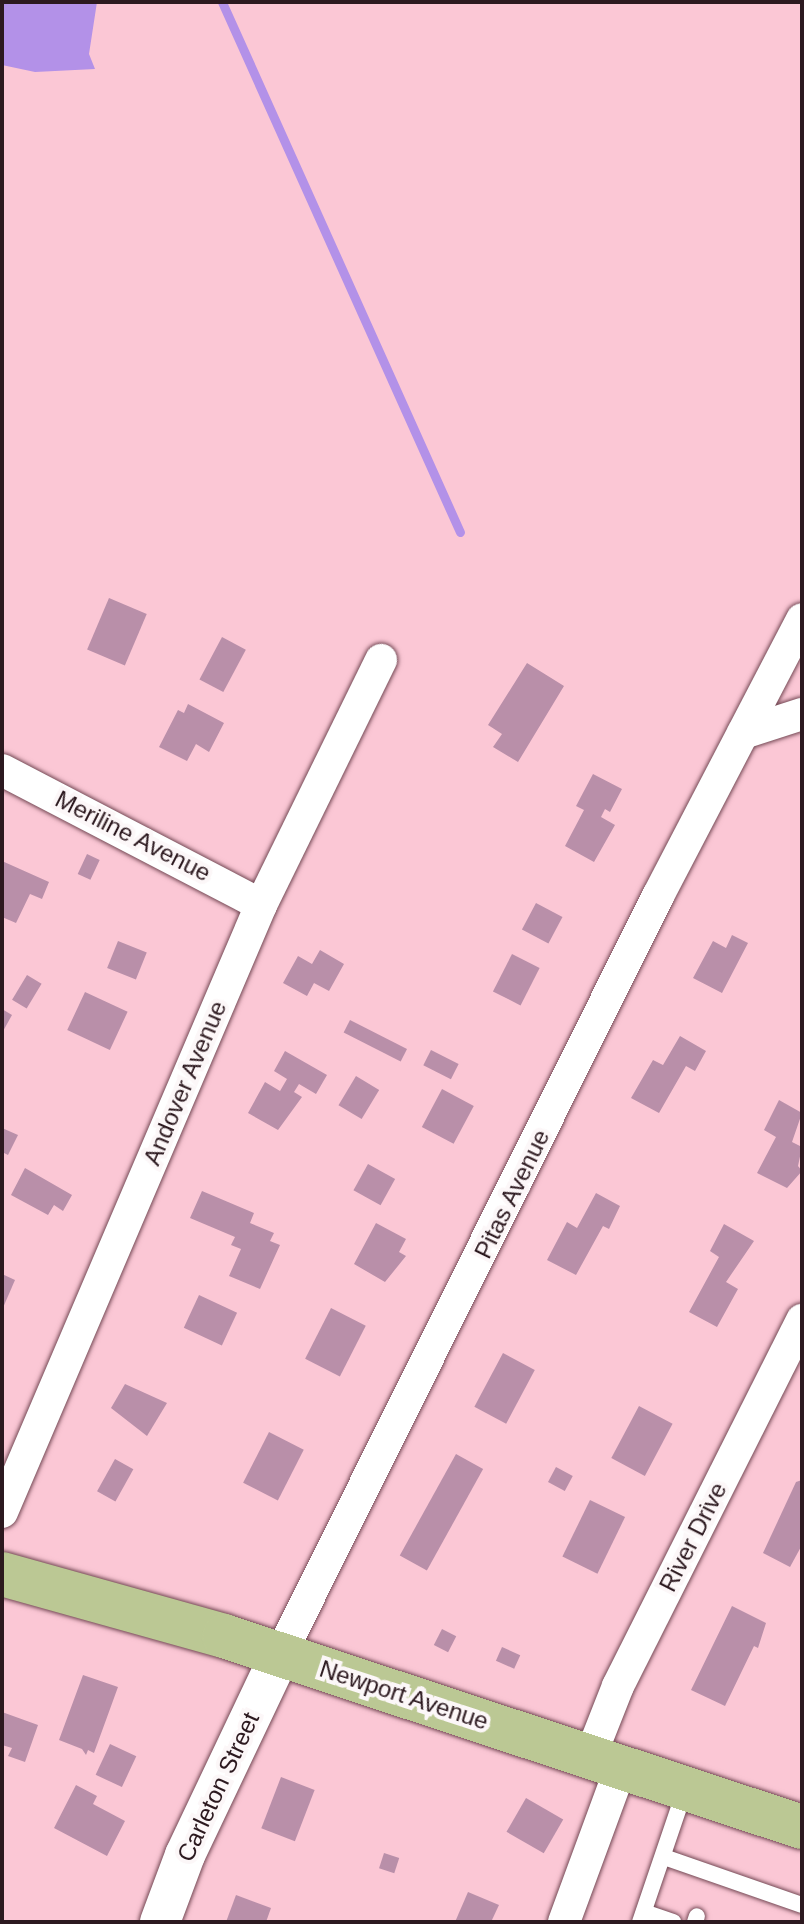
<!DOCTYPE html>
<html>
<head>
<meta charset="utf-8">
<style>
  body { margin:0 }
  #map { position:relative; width:804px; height:1924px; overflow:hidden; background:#fbc7d5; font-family:Helvetica,sans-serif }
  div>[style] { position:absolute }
  .water>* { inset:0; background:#b391e8 }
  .stream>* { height:9px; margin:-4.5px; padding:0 4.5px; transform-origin:4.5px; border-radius:4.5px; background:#b391e8 }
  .building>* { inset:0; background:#b98fa9; transform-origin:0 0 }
  .roads { filter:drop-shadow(0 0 2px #744955) drop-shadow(0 0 2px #744955) }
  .service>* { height:16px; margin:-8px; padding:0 8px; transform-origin:8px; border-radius:8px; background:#fff }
  .minor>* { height:32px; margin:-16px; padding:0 16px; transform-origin:16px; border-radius:16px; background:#fff }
  .tertiary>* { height:40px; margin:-20px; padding:0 20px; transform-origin:20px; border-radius:20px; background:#fff }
  .primary>* { height:44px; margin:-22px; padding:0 22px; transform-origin:22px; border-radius:22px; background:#bbc894 }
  span { translate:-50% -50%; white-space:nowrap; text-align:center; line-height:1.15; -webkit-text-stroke:8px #fcf7f8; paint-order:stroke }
  .street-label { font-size:24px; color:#2c191f }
  .frame { position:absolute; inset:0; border:4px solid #2c191f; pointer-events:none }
</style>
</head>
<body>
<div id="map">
  <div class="water">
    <i style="clip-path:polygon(2px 2px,97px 2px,89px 54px,95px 69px,35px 72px,2px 65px)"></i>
  </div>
  <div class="stream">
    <i style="left:222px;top:2px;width:581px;rotate:65.82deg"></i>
  </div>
  <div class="building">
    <i style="left:109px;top:598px;width:41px;height:56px;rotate:23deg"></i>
    <i style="left:222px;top:637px;width:27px;height:48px;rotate:28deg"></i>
    <i style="clip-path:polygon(527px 663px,564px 686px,518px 762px,493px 747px,502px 734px,488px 725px)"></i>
    <i style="clip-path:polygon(188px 704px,224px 723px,209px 752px,196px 744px,187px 761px,159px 747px,178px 710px,184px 713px)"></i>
    <i style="clip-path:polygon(593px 774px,622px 789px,610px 812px,605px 809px,601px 817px,615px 825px,594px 862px,565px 846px,584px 810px,576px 806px)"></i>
    <i style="left:87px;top:854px;width:14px;height:22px;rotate:25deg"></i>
    <i style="clip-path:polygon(2px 861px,49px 882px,42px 899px,30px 894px,16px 923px,2px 917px)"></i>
    <i style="left:536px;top:903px;width:30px;height:30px;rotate:28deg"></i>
    <i style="clip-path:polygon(732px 935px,748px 943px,722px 993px,693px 978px,713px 941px,726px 948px)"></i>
    <i style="left:118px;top:941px;width:31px;height:29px;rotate:22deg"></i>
    <i style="clip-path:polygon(320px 950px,344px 964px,329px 991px,314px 983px,307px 996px,283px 983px,298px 956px,312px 964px)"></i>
    <i style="left:512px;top:954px;width:31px;height:42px;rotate:27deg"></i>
    <i style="left:27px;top:975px;width:17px;height:29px;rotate:31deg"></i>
    <i style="left:85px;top:992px;width:47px;height:42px;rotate:25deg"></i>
    <i style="clip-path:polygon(2px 1009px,12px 1015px,2px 1033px)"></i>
    <i style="left:350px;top:1020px;width:64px;height:14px;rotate:27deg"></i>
    <i style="clip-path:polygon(680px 1036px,706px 1051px,695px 1071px,686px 1066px,659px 1113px,631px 1098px,653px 1060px,663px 1065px)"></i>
    <i style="left:431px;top:1050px;width:31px;height:17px;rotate:27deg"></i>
    <i style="clip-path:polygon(285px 1051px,327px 1075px,316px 1094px,299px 1084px,294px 1092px,302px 1097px,278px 1130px,248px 1113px,265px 1082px,280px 1091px,287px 1079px,274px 1071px)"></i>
    <i style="left:356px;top:1076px;width:27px;height:34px;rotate:31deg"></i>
    <i style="left:442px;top:1089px;width:36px;height:43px;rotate:28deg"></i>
    <i style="clip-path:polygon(779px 1100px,802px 1113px,792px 1142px,802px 1147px,798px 1166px,802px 1171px,787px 1188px,757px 1173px,776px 1137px,764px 1130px)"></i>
    <i style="clip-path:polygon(2px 1128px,18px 1135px,8px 1155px,2px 1152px)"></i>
    <i style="left:368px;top:1164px;width:31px;height:30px;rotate:29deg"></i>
    <i style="clip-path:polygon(25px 1168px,72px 1195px,63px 1211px,54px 1205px,48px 1215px,11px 1195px)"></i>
    <i style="clip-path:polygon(202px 1191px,254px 1213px,250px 1223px,274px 1233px,270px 1241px,280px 1245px,260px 1289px,229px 1276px,241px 1249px,231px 1245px,235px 1237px,190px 1218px)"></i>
    <i style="clip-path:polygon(596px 1193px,620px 1206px,609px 1229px,603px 1226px,576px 1275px,547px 1260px,567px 1222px,577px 1228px)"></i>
    <i style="clip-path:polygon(376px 1223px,406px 1239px,399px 1252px,406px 1256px,385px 1282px,354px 1264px)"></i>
    <i style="clip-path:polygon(724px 1224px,754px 1241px,726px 1282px,738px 1289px,717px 1327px,689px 1312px,719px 1257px,710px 1251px)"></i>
    <i style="clip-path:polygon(2px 1274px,15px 1280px,2px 1310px)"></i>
    <i style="left:199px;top:1295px;width:42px;height:36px;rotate:25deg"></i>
    <i style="left:331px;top:1308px;width:39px;height:57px;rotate:27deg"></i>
    <i style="left:503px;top:1353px;width:36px;height:61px;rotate:28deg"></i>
    <i style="clip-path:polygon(125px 1384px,167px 1403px,147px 1436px,111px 1408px)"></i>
    <i style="left:639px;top:1406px;width:38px;height:59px;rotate:28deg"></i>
    <i style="left:269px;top:1432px;width:39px;height:57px;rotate:27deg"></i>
    <i style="left:456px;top:1454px;width:31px;height:116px;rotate:29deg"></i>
    <i style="left:115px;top:1459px;width:21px;height:37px;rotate:29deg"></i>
    <i style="left:556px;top:1467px;width:19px;height:17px;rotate:28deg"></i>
    <i style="clip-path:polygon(802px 1480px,802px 1545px,790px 1567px,763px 1553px,796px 1482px)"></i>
    <i style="left:590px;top:1500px;width:39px;height:63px;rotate:26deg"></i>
    <i style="clip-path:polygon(732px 1606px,766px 1623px,758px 1648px,754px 1646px,725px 1706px,691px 1690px)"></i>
    <i style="left:442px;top:1629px;width:16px;height:18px;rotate:27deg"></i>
    <i style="left:502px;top:1647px;width:20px;height:15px;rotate:24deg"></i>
    <i style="clip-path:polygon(83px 1675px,118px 1687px,94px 1753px,88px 1750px,86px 1755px,82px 1749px,59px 1740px)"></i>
    <i style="clip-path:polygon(2px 1712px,38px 1725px,25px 1762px,8px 1756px,12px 1748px,2px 1745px)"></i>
    <i style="left:110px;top:1744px;width:29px;height:34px;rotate:25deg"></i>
    <i style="left:281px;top:1777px;width:36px;height:55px;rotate:21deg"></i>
    <i style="clip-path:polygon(76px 1785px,97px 1796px,93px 1804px,125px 1821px,107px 1856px,54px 1828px)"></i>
    <i style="left:526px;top:1798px;width:43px;height:39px;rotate:30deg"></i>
    <i style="left:384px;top:1853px;width:16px;height:16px;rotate:18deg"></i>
    <i style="clip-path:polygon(468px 1892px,499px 1905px,491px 1922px,455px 1922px)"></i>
    <i style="clip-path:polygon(236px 1895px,271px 1908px,266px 1922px,226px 1922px)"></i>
  </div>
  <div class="roads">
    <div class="service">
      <i style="left:664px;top:1857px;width:146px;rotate:19.2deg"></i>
      <i style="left:644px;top:1912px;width:31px;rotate:19deg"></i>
      <i style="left:640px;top:1922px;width:139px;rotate:-71.2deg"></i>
      <i style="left:695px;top:1922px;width:6px;rotate:-72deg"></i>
    </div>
    <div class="minor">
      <i style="left:743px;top:733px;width:62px;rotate:-17.9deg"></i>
      <i style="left:2px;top:770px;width:292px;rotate:27.5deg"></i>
      <i style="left:2px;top:1512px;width:660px;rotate:-66.89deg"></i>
      <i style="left:261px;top:905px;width:273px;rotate:-63.9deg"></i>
      <i style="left:280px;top:1655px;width:848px;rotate:-63.53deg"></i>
      <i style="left:658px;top:896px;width:312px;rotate:-62.5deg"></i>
      <i style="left:590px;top:1757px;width:76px;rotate:-68.5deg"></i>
      <i style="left:618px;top:1686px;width:410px;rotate:-63.3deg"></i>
      <i style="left:564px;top:1922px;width:165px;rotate:-69.8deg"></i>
    </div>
    <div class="tertiary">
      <i style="left:160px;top:1922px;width:72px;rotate:-69.5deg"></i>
      <i style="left:185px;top:1855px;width:221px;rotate:-64.6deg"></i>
    </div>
    <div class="primary">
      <i style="left:2px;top:1574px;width:230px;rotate:15.6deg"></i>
      <i style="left:224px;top:1636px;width:609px;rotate:18.29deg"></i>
    </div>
  </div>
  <div class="street-label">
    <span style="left:133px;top:836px;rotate:27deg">Meriline Avenue</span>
    <span style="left:185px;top:1083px;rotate:-67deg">Andover Avenue</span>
    <span style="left:512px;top:1194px;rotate:-64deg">Pitas Avenue</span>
    <span style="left:693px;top:1537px;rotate:-63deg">River Drive</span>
    <span style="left:404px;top:1695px;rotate:18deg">Newport Avenue</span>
    <span style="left:218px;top:1787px;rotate:-65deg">Carleton Street</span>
  </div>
  <div class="frame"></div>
</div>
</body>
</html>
